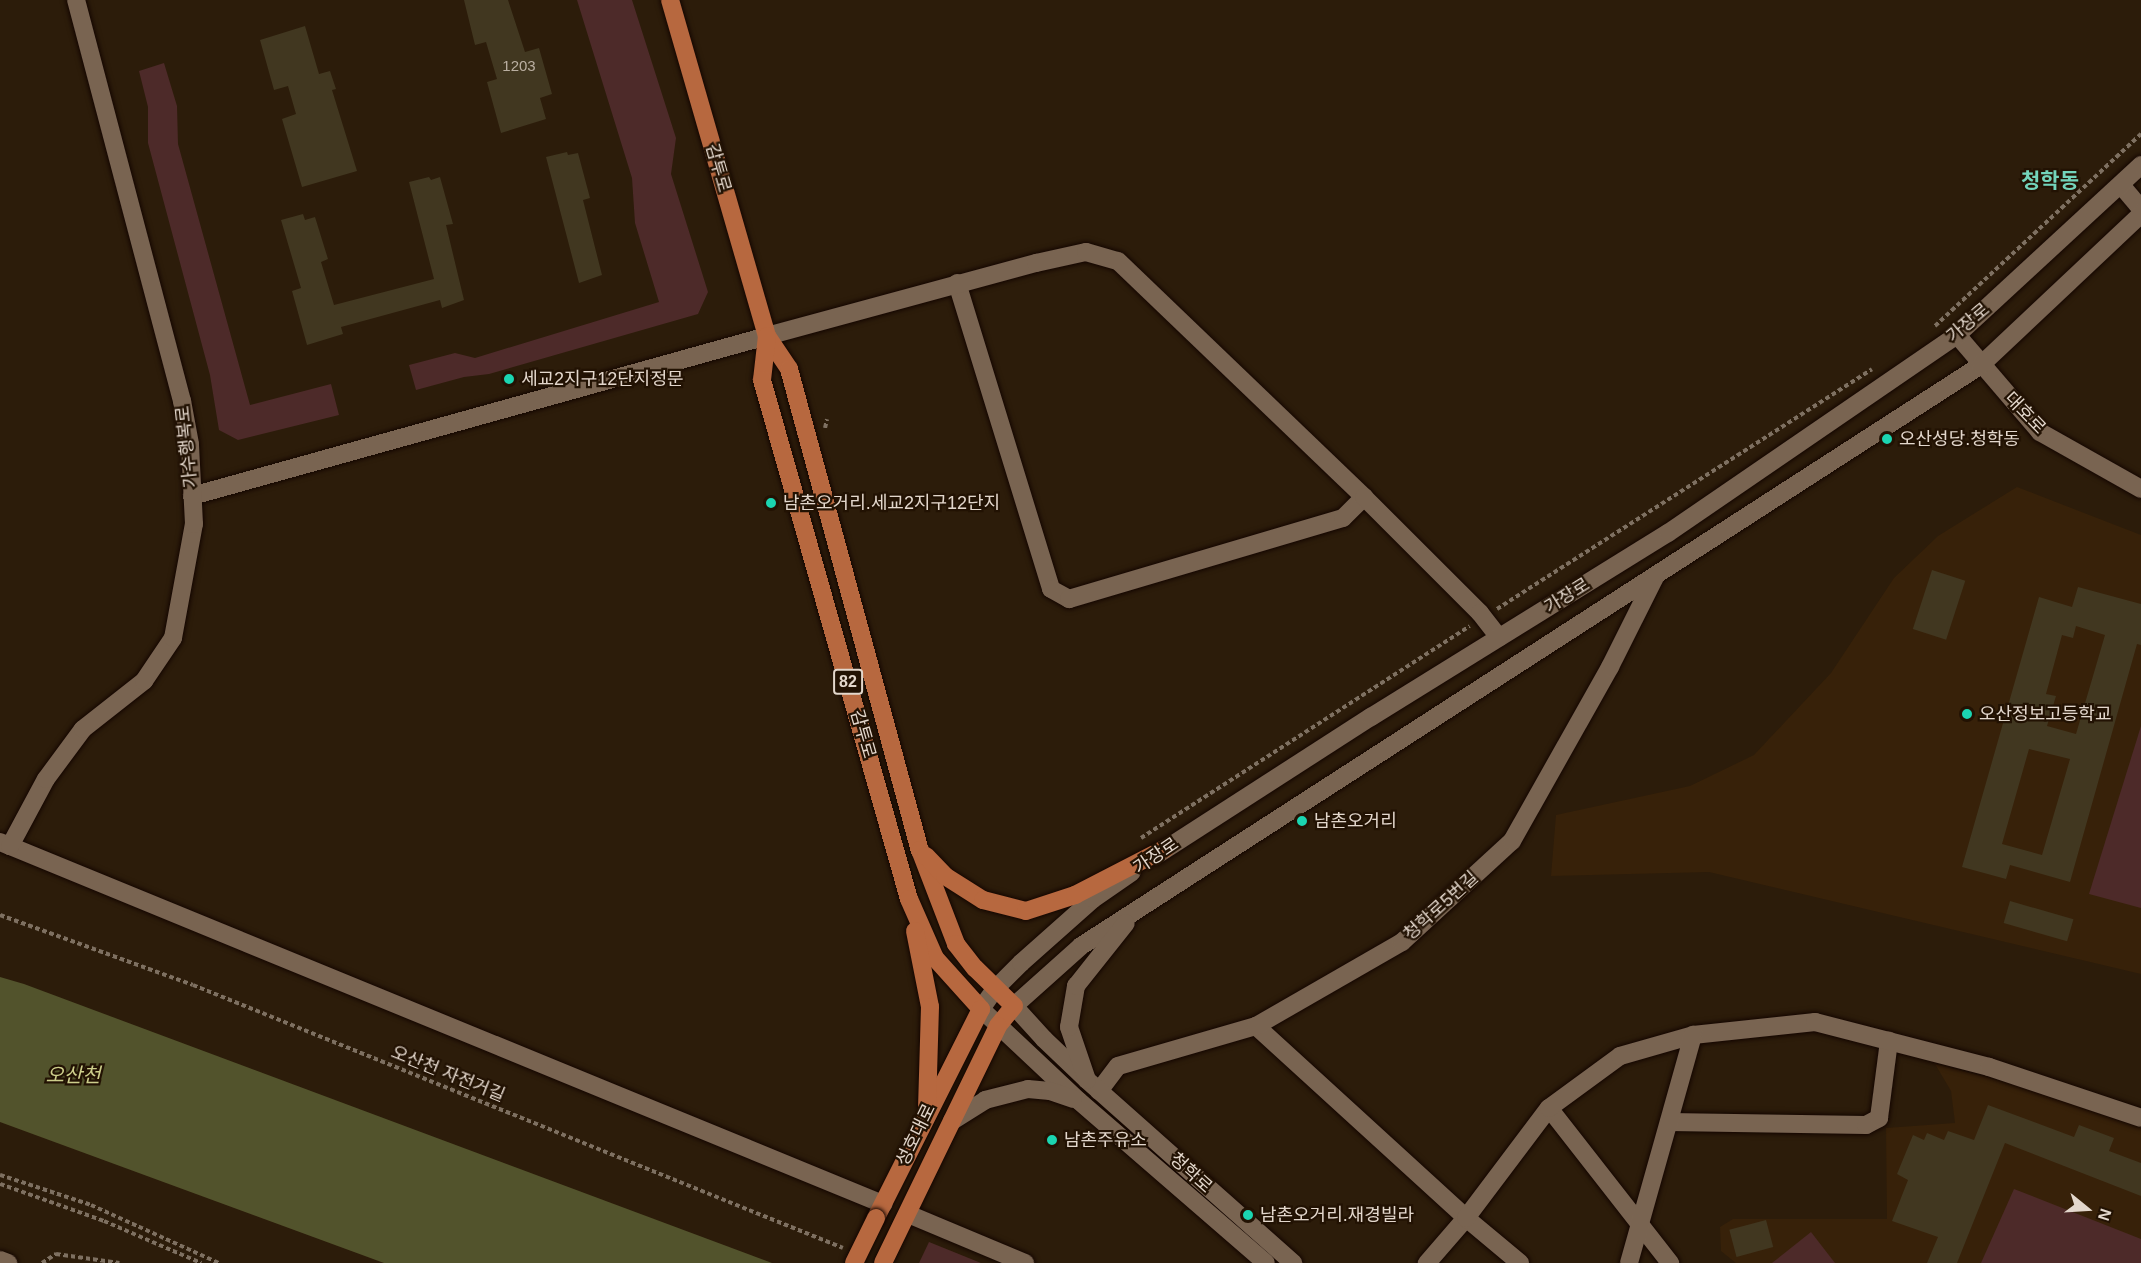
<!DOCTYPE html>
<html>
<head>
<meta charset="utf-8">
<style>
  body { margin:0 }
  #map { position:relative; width:2141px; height:1263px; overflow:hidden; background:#2c1c0a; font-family:Helvetica,"Noto Sans KR",sans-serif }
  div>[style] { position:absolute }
  .built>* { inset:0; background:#372109 }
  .green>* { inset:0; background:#4d2a29 }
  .water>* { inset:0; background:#52532c }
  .building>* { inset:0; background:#413720; transform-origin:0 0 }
  .path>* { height:4px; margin-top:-2px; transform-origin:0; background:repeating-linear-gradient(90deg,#7e7061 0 4.5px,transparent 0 7.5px) }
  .roads { filter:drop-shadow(0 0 2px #140600) drop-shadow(0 0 2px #140600) }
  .minor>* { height:18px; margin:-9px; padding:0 9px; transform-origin:9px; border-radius:9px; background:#796451 }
  .tertiary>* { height:18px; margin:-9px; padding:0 9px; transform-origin:9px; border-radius:9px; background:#796451 }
  .secondary>* { height:18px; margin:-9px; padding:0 9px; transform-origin:9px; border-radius:9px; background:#796451 }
  .primary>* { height:18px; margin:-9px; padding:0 9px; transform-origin:9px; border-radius:9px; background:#b7683f }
  .bridges { filter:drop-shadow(0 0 2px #140600) drop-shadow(0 0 2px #140600) }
  .primary-bridge>* { height:18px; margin:-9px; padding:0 9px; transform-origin:9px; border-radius:9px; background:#b7683f }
  .dots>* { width:16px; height:16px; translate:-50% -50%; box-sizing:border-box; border:3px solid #221203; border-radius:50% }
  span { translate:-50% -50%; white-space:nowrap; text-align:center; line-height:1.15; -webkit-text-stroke:4.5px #221203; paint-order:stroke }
  .number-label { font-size:15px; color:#baafa1 }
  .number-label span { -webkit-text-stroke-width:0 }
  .shield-label span { padding:2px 4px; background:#221203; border:2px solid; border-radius:4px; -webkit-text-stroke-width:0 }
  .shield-label { font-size:16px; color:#e3d7cc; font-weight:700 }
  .street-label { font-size:18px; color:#e3d7cc }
  .poi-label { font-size:18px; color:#e3d7cc }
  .left { translate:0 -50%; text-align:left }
  .water-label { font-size:20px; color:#cdce8b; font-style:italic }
  .quarter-label { font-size:21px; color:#73d4bb; font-weight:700 }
  .north { position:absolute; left:2057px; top:1179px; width:60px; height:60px; -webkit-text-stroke:4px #221203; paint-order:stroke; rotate:108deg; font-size:16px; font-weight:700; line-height:24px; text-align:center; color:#e3d7cc }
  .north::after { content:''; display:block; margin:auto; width:21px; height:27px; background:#e3d7cc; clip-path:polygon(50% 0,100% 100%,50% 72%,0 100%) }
</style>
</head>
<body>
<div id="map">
  <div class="built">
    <i style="clip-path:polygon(2017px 487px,2141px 535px,2141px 974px,1709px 872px,1551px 876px,1556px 815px,1690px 786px,1754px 755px,1831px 673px,1894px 578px,1938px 536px)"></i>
    <i style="clip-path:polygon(1935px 1064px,2056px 1095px,2141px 1123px,2141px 1263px,1736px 1263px,1721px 1251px,1720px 1227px,1733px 1219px,1887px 1219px,1886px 1128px,1955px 1123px,1951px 1091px)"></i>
  </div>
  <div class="green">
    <i style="clip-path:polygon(577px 0,632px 0,676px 138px,671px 174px,708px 292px,698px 314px,489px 374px,464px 377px,416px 390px,409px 365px,455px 353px,475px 358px,659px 302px,635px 223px,632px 178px)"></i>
    <i style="clip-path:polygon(164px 63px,177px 106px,178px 144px,250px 405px,331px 384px,339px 415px,238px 440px,219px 430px,210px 375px,148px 143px,148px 107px,139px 71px)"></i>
    <i style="clip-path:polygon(2141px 726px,2141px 908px,2089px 894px)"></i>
    <i style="clip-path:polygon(2014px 1189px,2141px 1239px,2141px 1263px,1981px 1263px)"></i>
    <i style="clip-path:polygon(1811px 1232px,1835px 1263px,1772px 1263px)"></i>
    <i style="clip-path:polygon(929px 1242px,981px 1263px,919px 1263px)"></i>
  </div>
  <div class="water">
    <i style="clip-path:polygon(0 977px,24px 984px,772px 1263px,384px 1263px,0 1122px)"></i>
  </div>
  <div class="building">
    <i style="clip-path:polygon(464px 0,508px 0,525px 52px,539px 48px,552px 94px,540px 98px,546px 119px,501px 133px,487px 82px,497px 79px,486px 42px,475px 45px)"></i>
    <i style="clip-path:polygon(305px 26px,319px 74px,330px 71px,336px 89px,332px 90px,357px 171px,302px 187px,282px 119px,296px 114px,288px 86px,274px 90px,260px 40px)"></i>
    <i style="clip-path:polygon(567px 152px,568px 155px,578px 153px,590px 198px,583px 200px,602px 275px,579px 283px,546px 157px)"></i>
    <i style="clip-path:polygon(429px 177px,431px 180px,440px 177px,453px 224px,446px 225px,464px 300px,442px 308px,440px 300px,341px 327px,343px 334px,307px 345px,292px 291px,301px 288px,281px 220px,303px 214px,305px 220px,315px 217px,328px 259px,321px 262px,334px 305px,434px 279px,409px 182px)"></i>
    <i style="left:1932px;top:570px;width:35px;height:62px;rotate:18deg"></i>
    <i style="clip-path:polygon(evenodd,2078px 587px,2141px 604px,2141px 645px,2137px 644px,2070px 882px,2010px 865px,2006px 879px,1962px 867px,2039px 597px,2072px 607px,2078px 587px,2076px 626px,2105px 635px,2076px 734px,2047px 726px,2056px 696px,2046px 694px,2062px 635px,2073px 638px,2076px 626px,2078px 587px,2029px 749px,2070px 759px,2042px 855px,2002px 844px,2029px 749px)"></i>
    <i style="left:2010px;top:901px;width:66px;height:23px;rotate:16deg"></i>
    <i style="clip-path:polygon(1988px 1105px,2074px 1137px,2079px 1125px,2114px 1138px,2109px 1151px,2141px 1163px,2141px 1196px,2005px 1143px,1957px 1263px,1927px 1263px,1938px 1237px,1892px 1221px,1908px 1180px,1897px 1174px,1913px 1135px,1924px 1140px,1927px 1133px,1944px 1140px,1948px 1131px,1974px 1140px)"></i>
    <i style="left:1766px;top:1220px;width:28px;height:38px;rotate:75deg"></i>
  </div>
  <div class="path">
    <i style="left:1935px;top:326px;width:282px;rotate:-43deg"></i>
    <i style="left:825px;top:428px;width:9px;rotate:-77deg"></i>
    <i style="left:1497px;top:609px;width:445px;rotate:-32.6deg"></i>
    <i style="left:1141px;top:838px;width:391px;rotate:-32.8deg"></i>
    <i style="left:0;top:915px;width:205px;rotate:19.9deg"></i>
    <i style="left:193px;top:985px;width:701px;rotate:22.03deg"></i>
    <i style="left:0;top:1175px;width:96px;rotate:18.2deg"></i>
    <i style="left:91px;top:1205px;width:141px;rotate:24.4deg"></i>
    <i style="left:0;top:1184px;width:110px;rotate:19.6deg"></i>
    <i style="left:104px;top:1221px;width:106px;rotate:23.4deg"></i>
    <i style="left:42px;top:1263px;width:17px;rotate:-33deg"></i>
    <i style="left:56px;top:1254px;width:64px;rotate:8.1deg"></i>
  </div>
  <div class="roads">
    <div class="minor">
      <i style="left:2121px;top:185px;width:31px;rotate:50deg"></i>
      <i style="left:957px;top:283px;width:320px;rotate:72.9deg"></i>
      <i style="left:1051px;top:589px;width:21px;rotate:29deg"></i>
      <i style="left:1069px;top:599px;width:286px;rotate:-16.5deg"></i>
      <i style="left:1343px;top:518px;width:30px;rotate:-45deg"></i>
      <i style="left:767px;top:336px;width:279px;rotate:-15.2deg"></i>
      <i style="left:1036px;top:263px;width:51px;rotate:-12.4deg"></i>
      <i style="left:1086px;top:252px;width:33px;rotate:16deg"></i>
      <i style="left:1118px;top:261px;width:341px;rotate:43.8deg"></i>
      <i style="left:1364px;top:497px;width:164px;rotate:45deg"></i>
      <i style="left:1480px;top:613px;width:31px;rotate:52deg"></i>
      <i style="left:10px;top:846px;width:944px;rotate:22.3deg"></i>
      <i style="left:1256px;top:1026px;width:285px;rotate:42.4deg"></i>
      <i style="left:1466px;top:1218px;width:60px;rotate:130.9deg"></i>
      <i style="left:1099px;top:1091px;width:31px;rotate:-53deg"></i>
      <i style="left:1118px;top:1066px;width:144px;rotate:-16.2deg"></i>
      <i style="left:1256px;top:1026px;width:168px;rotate:-29.9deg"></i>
      <i style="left:1402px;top:942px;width:149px;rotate:-42.6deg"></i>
      <i style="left:1512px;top:841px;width:200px;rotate:-60.6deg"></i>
      <i style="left:1610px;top:667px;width:101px;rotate:-63.4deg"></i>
      <i style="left:1549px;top:1108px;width:197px;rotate:52deg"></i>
      <i style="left:1669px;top:1122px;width:197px;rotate:0.9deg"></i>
      <i style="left:1866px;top:1125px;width:15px;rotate:-28deg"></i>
      <i style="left:1879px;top:1118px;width:78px;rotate:-82.6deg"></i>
      <i style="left:908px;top:1214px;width:127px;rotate:22.7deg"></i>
      <i style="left:1520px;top:1263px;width:70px;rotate:-140.2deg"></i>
      <i style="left:1466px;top:1218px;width:138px;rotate:-53deg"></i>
      <i style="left:1549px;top:1108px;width:88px;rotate:-36.2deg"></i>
      <i style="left:1620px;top:1056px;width:76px;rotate:-16deg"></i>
      <i style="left:1693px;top:1035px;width:123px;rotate:-6.1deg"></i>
      <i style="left:1815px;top:1022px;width:180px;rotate:14.5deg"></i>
      <i style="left:1989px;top:1067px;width:160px;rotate:18.5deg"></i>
      <i style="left:1629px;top:1263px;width:237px;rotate:-74.3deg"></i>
    </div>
    <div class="tertiary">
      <i style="left:1957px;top:335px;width:128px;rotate:49.4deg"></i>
      <i style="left:2040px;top:432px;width:116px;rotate:29.4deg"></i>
      <i style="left:192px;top:496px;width:597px;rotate:-15.55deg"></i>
      <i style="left:0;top:842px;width:11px;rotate:22deg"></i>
      <i style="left:10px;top:846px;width:76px;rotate:-61.8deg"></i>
      <i style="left:46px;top:779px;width:62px;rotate:-53.5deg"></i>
      <i style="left:83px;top:729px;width:78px;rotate:-38.2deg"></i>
      <i style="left:144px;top:681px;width:52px;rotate:-56deg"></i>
      <i style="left:173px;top:638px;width:116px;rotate:-79.6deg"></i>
      <i style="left:194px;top:524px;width:80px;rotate:-92.9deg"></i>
      <i style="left:190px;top:444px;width:44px;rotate:-100.5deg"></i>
      <i style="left:182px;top:401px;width:415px;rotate:-104.8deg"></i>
      <i style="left:1014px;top:1006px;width:45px;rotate:47.7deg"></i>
      <i style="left:1044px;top:1039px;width:59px;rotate:43.6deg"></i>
      <i style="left:1087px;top:1080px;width:276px;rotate:41.6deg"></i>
      <i style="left:981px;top:1009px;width:134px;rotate:43.2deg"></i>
      <i style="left:1079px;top:1101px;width:247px;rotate:40.9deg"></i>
      <i style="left:952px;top:1121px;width:39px;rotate:-32deg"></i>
      <i style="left:985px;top:1100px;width:44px;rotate:-14.3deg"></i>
      <i style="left:1028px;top:1089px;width:22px;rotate:5deg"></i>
      <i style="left:1050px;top:1091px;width:24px;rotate:19deg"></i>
      <i style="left:0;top:1260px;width:9px;rotate:21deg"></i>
    </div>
    <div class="secondary">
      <i style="left:1155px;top:856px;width:257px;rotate:-32.8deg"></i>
      <i style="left:1371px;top:717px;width:349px;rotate:-31.8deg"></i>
      <i style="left:1668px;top:533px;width:350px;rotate:-34.4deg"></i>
      <i style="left:1957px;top:335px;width:251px;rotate:-42.7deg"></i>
      <i style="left:1014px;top:1006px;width:90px;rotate:-41.8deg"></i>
      <i style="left:1081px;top:946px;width:1071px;rotate:-32.84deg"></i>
      <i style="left:1981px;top:365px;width:220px;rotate:-43.3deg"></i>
      <i style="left:981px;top:1009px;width:24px;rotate:-55deg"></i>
      <i style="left:995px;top:989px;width:37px;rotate:-45deg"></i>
      <i style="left:1021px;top:963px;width:96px;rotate:-41.6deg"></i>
      <i style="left:1093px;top:899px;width:47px;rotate:-34.7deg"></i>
      <i style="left:1087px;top:1080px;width:56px;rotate:-108.8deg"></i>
      <i style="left:1069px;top:1027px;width:42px;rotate:-80.3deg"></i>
      <i style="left:1076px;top:986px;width:80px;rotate:-51.6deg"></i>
    </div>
    <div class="primary">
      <i style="left:670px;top:0;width:350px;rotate:73.9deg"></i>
      <i style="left:767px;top:336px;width:40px;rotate:56deg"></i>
      <i style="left:789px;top:369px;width:499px;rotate:74.8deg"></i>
      <i style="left:920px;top:850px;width:101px;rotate:69deg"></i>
      <i style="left:956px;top:944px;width:31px;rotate:52deg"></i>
      <i style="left:975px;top:968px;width:54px;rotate:44.3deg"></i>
      <i style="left:1014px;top:1006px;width:26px;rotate:129deg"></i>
      <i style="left:998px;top:1026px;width:263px;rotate:115.9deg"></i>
      <i style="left:767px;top:336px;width:44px;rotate:96.5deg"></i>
      <i style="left:762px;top:380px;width:539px;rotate:74.19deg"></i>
      <i style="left:909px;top:899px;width:64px;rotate:66.2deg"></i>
      <i style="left:935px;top:958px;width:69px;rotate:48deg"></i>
      <i style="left:981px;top:1009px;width:234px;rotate:116.7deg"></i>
      <i style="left:926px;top:856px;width:28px;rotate:46deg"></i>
      <i style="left:945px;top:876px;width:45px;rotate:32.3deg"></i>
      <i style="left:983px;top:900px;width:44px;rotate:14.3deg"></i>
      <i style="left:1026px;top:911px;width:52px;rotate:-18.1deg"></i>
      <i style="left:1075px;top:895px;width:102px;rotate:-27.3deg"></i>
      <i style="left:915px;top:931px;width:77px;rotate:78.8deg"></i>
      <i style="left:930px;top:1007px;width:99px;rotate:91.7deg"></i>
    </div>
  </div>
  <div class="bridges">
    <div class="primary-bridge">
      <i style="left:854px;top:1263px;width:50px;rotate:-63.9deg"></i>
    </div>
  </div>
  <div class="dots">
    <i style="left:509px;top:379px;background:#1bd5b1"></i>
    <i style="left:1887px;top:439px;background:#1bd5b1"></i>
    <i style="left:771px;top:503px;background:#1bd5b1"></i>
    <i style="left:1967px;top:714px;background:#1bd5b1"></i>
    <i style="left:1302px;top:821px;background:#1bd5b1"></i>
    <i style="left:1052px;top:1140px;background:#1bd5b1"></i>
    <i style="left:1248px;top:1215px;background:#1bd5b1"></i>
  </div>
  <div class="number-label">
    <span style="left:519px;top:66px">1203</span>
  </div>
  <div class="shield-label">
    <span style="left:848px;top:682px">82</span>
  </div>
  <div class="street-label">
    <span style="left:718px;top:168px;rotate:74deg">감투로</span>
    <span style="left:1968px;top:323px;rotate:-40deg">가장로</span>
    <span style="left:2025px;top:413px;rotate:46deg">대호로</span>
    <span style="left:187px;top:447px;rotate:-96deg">가수행복로</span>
    <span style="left:1567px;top:596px;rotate:-32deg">가장로</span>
    <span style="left:863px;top:734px;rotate:74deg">감투로</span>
    <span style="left:1156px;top:856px;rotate:-34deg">가장로</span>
    <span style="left:1441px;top:906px;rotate:-42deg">청학로5번길</span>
    <span style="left:448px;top:1074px;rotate:22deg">오산천 자전거길</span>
    <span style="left:916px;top:1135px;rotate:-64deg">성호대로</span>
    <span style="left:1191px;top:1173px;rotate:42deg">청학로</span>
  </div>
  <div class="poi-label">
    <span class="left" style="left:521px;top:379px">세교2지구12단지정문</span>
    <span class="left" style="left:1899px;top:439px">오산성당.청학동</span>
    <span class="left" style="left:783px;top:503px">남촌오거리.세교2지구12단지</span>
    <span class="left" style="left:1979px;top:714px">오산정보고등학교</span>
    <span class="left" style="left:1314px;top:821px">남촌오거리</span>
    <span class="left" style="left:1064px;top:1140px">남촌주유소</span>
    <span class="left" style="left:1260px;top:1215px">남촌오거리.재경빌라</span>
  </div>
  <div class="water-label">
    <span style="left:73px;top:1075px">오산천</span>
  </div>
  <div class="quarter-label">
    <span style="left:2050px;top:181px">청학동</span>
  </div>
  <div class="north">N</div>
</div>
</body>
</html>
